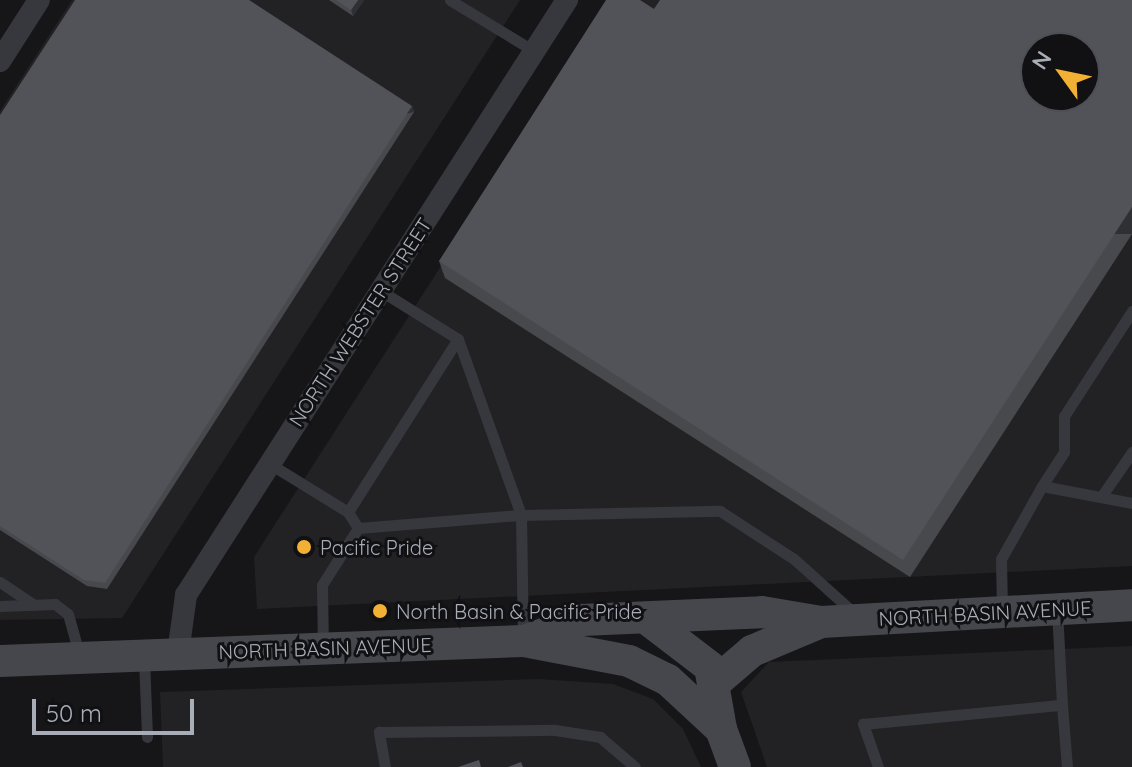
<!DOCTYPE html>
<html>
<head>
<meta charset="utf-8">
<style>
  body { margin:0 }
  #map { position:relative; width:1132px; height:767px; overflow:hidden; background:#161618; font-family:Quicksand,sans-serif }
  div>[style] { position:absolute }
  .built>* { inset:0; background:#222225 }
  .lane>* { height:11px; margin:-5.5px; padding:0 5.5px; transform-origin:5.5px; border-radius:5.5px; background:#37383d }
  .street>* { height:22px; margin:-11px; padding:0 11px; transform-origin:11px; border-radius:11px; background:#37383d }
  .secondary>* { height:32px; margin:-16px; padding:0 16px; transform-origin:16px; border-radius:16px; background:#45474d }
  .wall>* { inset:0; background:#47494d }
  .shaded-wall>* { inset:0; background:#2f3033; transform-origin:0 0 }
  .building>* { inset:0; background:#525359 }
  .dots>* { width:22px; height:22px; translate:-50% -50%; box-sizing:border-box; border:4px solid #111113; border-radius:50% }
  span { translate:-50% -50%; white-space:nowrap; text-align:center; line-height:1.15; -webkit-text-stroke:6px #111113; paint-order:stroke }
  .street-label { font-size:20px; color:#a8adb8 }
  .poi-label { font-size:20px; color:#a8adb8 }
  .left { translate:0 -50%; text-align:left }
  .north { position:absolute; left:1020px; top:32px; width:80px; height:80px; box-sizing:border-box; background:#111113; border:2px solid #4d4f55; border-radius:50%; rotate:303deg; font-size:22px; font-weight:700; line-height:32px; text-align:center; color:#a8adb8 }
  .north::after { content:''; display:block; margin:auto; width:28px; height:36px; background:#f2b134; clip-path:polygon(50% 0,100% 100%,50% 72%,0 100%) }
  .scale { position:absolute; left:32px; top:699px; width:162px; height:36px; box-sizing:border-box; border:4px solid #a8adb8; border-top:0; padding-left:10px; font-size:24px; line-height:28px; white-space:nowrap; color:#a8adb8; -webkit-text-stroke:6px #111113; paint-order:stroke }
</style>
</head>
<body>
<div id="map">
  <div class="built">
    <i style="clip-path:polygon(72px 0,520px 0,122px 618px,0 620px,0 111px)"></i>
    <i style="clip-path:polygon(evenodd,612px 0,1132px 0,1132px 566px,257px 609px,254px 557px,612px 0,1036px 48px,1084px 48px,1084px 96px,1036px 96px,1036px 48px)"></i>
    <i style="clip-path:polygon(1132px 646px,1132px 767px,767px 767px,741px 692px,769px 662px)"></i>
    <i style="clip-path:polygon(539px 679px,613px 684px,653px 699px,683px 729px,701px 767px,163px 767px,160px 692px)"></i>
  </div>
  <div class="lane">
    <i style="left:450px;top:0;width:98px;rotate:31.3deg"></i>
    <i style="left:381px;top:291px;width:91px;rotate:31.9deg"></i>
    <i style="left:458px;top:339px;width:187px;rotate:70.3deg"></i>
    <i style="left:521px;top:515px;width:121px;rotate:89.1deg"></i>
    <i style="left:1132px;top:311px;width:125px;rotate:122.9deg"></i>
    <i style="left:1064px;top:416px;width:36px;rotate:90deg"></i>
    <i style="left:1064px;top:452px;width:40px;rotate:122.9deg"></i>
    <i style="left:1042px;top:486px;width:92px;rotate:10.7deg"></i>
    <i style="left:270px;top:464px;width:92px;rotate:31.6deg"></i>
    <i style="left:348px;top:512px;width:19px;rotate:58deg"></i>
    <i style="left:358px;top:528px;width:67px;rotate:122.3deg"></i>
    <i style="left:322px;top:585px;width:62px;rotate:89.1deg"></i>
    <i style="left:1101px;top:497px;width:55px;rotate:-55.4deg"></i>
    <i style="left:348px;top:512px;width:205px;rotate:-57.6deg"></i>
    <i style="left:358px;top:528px;width:164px;rotate:-4.6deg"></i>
    <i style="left:521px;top:515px;width:199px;rotate:-1.2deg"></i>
    <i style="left:720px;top:511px;width:88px;rotate:33deg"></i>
    <i style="left:794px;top:559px;width:82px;rotate:42deg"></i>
    <i style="left:0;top:582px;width:40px;rotate:34deg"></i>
    <i style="left:0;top:606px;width:55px;rotate:-2.1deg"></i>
    <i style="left:55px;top:604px;width:16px;rotate:38deg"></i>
    <i style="left:68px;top:614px;width:45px;rotate:74.4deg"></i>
    <i style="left:1002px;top:608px;width:49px;rotate:-91.2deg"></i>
    <i style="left:1001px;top:559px;width:84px;rotate:-60.7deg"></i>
    <i style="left:144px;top:658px;width:79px;rotate:87.8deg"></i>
    <i style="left:1062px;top:705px;width:62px;rotate:85.4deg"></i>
    <i style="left:385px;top:767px;width:36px;rotate:-100deg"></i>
    <i style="left:379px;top:732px;width:176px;rotate:-0.7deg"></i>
    <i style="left:555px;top:730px;width:46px;rotate:8.8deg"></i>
    <i style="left:600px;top:737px;width:46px;rotate:40.6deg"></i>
    <i style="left:878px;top:767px;width:46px;rotate:-109.2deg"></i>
    <i style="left:863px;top:724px;width:200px;rotate:-5.5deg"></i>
    <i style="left:1062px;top:705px;width:94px;rotate:-93deg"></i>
  </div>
  <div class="street">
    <i style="left:0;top:61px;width:72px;rotate:-57.4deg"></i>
    <i style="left:178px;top:653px;width:59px;rotate:-82.1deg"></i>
    <i style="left:186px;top:595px;width:707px;rotate:-57.37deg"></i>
  </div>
  <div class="secondary">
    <i style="left:646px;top:618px;width:81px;rotate:37.4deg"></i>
    <i style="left:710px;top:667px;width:63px;rotate:79.9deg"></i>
    <i style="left:524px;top:641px;width:107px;rotate:10.8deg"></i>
    <i style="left:629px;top:661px;width:43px;rotate:26deg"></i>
    <i style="left:668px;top:680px;width:72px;rotate:42.8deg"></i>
    <i style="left:721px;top:729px;width:40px;rotate:69.8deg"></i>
    <i style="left:0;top:661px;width:524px;rotate:-2.19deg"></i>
    <i style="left:524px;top:641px;width:62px;rotate:-19.9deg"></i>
    <i style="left:582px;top:620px;width:180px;rotate:-2.5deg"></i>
    <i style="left:762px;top:612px;width:60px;rotate:9.6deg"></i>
    <i style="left:821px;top:622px;width:311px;rotate:-3.1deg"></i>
    <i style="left:717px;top:681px;width:46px;rotate:-40.6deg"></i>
    <i style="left:752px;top:651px;width:75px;rotate:-22.8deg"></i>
  </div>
  <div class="wall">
    <i style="clip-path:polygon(329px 0,364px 0,353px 16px)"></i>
    <i style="clip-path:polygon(1132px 0,1132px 234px,910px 577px,445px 278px,439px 261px,654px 9px)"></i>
    <i style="clip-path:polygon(412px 106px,414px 112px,107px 589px,87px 586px,0 530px,0 115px)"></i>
  </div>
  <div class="shaded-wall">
    <i style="clip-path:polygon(358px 0,364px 0,353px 16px,351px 10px)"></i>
    <i style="left:412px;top:106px;width:6px;height:567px;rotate:72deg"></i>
    <i style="left:1132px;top:207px;width:27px;height:421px;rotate:90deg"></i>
  </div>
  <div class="building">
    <i style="clip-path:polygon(75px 0,249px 0,412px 106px,105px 583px,84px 580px,0 526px,0 115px)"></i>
    <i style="clip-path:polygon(336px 0,358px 0,351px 10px)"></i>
    <i style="clip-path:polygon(evenodd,606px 0,640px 0,654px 9px,660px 0,1132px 0,1132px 207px,903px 560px,439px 261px,606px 0,1036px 48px,1084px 48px,1084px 96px,1036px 96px,1036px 48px)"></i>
    <i style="clip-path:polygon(479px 760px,481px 767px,458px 767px)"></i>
    <i style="clip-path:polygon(521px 762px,523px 767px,508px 767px)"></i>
  </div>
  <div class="dots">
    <i style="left:304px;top:547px;background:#f2b134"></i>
    <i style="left:380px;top:611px;background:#f2b134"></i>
  </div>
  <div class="street-label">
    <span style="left:360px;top:322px;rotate:-57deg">NORTH WEBSTER STREET</span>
    <span style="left:985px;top:613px;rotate:-3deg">NORTH BASIN AVENUE</span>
    <span style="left:325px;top:648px;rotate:-2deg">NORTH BASIN AVENUE</span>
  </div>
  <div class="poi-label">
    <span class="left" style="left:320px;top:547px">Pacific Pride</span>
    <span class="left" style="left:396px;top:611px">North Basin &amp; Pacific Pride</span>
  </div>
  <div class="north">N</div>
  <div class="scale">50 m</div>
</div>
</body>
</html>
